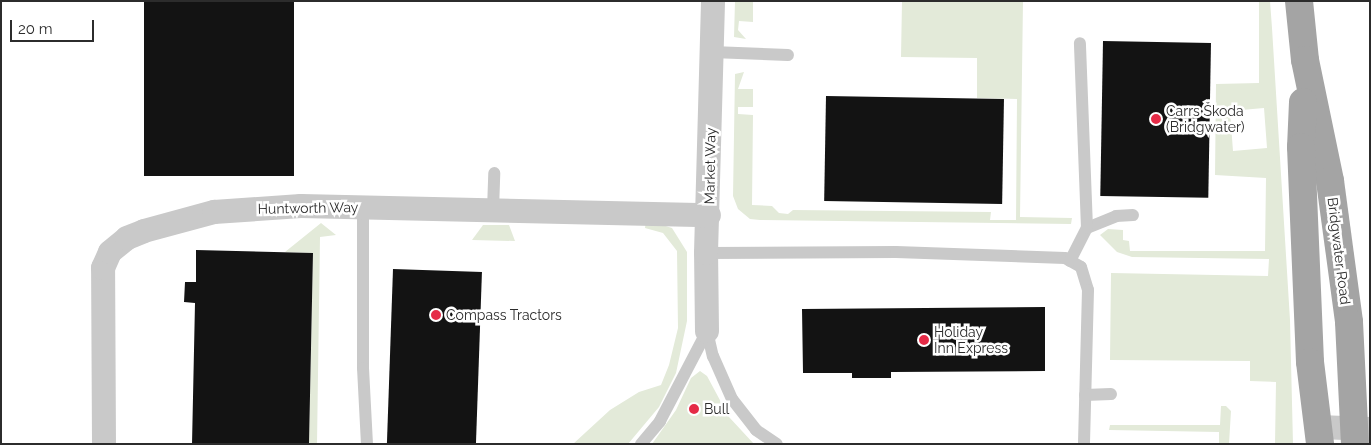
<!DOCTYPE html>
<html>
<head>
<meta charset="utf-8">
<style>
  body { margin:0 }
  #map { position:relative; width:1371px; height:445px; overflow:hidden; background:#fff; font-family:Raleway,sans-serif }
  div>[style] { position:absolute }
  .green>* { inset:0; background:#e3ead9 }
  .building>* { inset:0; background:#131313; transform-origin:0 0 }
  .lane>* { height:12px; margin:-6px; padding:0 6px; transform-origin:6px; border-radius:6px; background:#c9c9c9 }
  .street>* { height:24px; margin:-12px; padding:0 12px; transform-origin:12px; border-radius:12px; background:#c9c9c9 }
  .primary>* { height:28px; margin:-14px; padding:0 14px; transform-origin:14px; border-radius:14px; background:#a4a4a4 }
  .dots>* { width:14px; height:14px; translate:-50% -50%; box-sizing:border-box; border:2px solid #fff; border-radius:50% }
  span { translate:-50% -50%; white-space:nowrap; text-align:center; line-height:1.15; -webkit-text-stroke:5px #fff; paint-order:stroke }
  .poi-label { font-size:14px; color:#2c2c2c }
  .left { translate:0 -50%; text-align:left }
  .street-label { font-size:14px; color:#2c2c2c }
  .frame { position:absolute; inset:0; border:2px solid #2c2c2c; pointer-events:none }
  .scale { position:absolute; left:10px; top:20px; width:84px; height:22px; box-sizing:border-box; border:2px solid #2c2c2c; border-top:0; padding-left:6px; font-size:15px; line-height:18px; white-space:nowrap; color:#2c2c2c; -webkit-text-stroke:4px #fff; paint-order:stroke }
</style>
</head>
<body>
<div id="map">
  <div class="green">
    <i style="clip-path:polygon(735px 1px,753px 1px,753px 22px,739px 21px,738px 30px,746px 39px,734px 37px)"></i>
    <i style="clip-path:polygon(902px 1px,1023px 1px,1020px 217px,1072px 218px,1071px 224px,760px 220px,750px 219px,738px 209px,733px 196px,735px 74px,744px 72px,738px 89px,753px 89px,753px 107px,738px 107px,738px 114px,753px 115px,752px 205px,772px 206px,779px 213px,788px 214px,793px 210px,991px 212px,990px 220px,1016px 220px,1017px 99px,977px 98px,977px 58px,901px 57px)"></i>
    <i style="clip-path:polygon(evenodd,1259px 1px,1270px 1px,1272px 28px,1290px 320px,1293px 444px,1275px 444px,1276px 382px,1250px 381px,1250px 361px,1110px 360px,1111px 273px,1268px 276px,1269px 259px,1132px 257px,1117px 252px,1100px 235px,1108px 229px,1123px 230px,1123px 240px,1129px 241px,1130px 251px,1265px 251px,1266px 178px,1215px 175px,1216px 84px,1259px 83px,1259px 1px,1264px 108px,1267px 148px,1233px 151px,1230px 111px,1264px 108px)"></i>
    <i style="clip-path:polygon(646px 220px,672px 228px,687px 252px,687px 321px,676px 373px,659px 407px,628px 444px,573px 444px,610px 410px,639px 392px,661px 385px,669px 365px,678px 328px,677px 251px,663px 233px,645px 228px)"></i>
    <i style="clip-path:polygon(321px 223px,336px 235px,320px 237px,317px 444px,309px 444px,313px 253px,285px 252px)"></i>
    <i style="clip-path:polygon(483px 225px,509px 225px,515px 241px,472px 240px)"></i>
    <i style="clip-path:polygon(700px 371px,707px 376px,729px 417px,754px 444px,652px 444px,676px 410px,691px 378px)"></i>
    <i style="clip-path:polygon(1221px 406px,1226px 406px,1231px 411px,1229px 444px,1219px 444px,1219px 432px,1109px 430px,1110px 425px,1220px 425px)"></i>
  </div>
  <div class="building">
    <i style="left:144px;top:1px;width:150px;height:175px"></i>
    <i style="left:1103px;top:41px;width:108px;height:155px;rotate:1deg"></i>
    <i style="left:826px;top:96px;width:178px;height:105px;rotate:1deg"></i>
    <i style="clip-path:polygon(196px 250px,313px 253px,309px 444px,192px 444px,195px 303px,184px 302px,185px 282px,196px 282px)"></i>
    <i style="left:393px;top:269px;width:89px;height:175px;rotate:2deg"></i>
    <i style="clip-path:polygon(1045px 307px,1045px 371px,891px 372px,891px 378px,852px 378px,852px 373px,803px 373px,802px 309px)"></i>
  </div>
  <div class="lane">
    <i style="left:712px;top:52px;width:76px;rotate:2.3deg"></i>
    <i style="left:363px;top:207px;width:161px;rotate:90deg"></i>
    <i style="left:363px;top:368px;width:76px;rotate:87deg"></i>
    <i style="left:493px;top:210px;width:37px;rotate:-88deg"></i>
    <i style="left:1087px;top:228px;width:31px;rotate:-22deg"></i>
    <i style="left:1116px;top:216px;width:17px;rotate:-3deg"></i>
    <i style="left:706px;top:253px;width:190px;rotate:-0.3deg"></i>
    <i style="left:896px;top:252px;width:169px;rotate:2deg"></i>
    <i style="left:1065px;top:258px;width:18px;rotate:29deg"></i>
    <i style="left:1081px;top:267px;width:24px;rotate:73deg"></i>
    <i style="left:1088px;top:290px;width:154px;rotate:91.5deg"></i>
    <i style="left:1070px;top:261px;width:37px;rotate:-63deg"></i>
    <i style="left:1087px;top:228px;width:185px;rotate:-92.2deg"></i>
    <i style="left:1085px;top:395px;width:26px;rotate:-2deg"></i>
    <i style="left:641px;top:444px;width:30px;rotate:-50deg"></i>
    <i style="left:660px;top:421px;width:102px;rotate:-62.4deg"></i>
    <i style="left:707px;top:331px;width:26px;rotate:77deg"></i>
    <i style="left:713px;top:356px;width:47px;rotate:66.2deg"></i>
    <i style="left:732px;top:399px;width:39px;rotate:52deg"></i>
    <i style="left:756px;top:430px;width:25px;rotate:34deg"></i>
  </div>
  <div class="street">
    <i style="left:707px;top:331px;width:78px;rotate:-90.7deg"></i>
    <i style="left:706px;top:253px;width:252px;rotate:-88.4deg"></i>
    <i style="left:1319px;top:427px;width:51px;rotate:2.2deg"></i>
    <i style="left:104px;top:444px;width:176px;rotate:-90.3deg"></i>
    <i style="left:103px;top:268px;width:17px;rotate:-66deg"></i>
    <i style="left:110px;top:252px;width:22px;rotate:-39deg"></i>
    <i style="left:127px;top:238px;width:18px;rotate:-22deg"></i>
    <i style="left:144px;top:231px;width:73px;rotate:-15.2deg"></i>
    <i style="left:214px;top:212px;width:87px;rotate:-3.9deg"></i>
    <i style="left:301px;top:206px;width:408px;rotate:1.3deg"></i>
  </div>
  <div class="primary">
    <i style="left:1299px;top:1px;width:59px;rotate:84.2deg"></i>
    <i style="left:1305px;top:60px;width:124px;rotate:78.3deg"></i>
    <i style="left:1330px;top:181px;width:142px;rotate:82.3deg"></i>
    <i style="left:1349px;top:322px;width:122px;rotate:87.2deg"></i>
    <i style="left:1303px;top:102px;width:45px;rotate:92.5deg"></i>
    <i style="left:1301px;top:147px;width:215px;rotate:87.6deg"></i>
    <i style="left:1310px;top:362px;width:83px;rotate:83deg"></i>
  </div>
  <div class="dots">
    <i style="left:1156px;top:119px;background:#e52b47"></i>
    <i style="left:436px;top:315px;background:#e52b47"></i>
    <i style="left:924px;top:340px;background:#e52b47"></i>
    <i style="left:694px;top:409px;background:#e52b47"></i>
  </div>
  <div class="poi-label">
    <span class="left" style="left:1166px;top:119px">Carrs Škoda<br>(Bridgwater)</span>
    <span class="left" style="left:446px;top:315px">Compass Tractors</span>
    <span class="left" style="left:934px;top:340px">Holiday<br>Inn Express</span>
    <span class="left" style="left:704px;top:409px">Bull</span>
  </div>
  <div class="street-label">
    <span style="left:710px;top:166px;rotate:-89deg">Market Way</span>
    <span style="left:308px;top:208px;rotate:-1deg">Huntworth Way</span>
    <span style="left:1339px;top:251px;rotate:83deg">Bridgwater Road</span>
  </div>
  <div class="frame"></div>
  <div class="scale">20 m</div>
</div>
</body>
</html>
